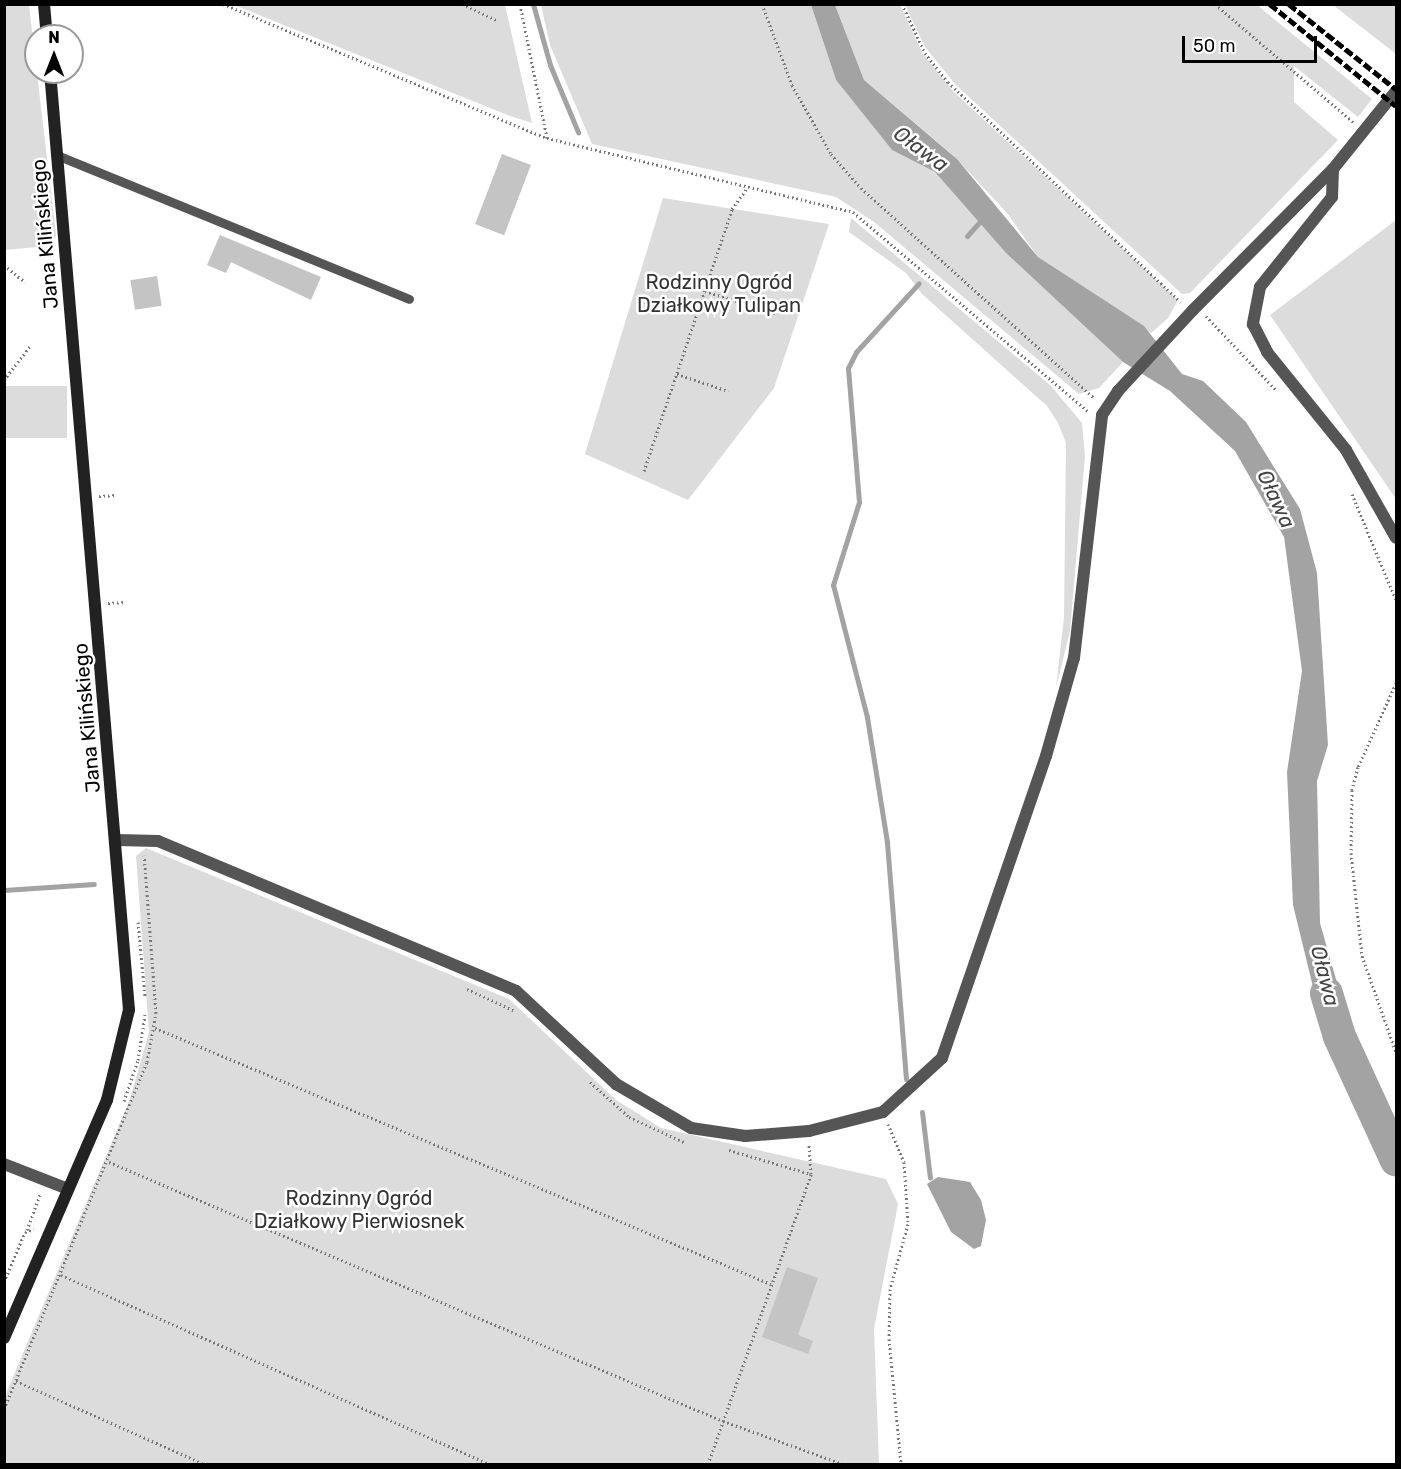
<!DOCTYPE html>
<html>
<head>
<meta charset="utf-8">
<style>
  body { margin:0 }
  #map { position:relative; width:1401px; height:1469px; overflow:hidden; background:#fff; font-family:Rubik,sans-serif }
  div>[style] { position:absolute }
  .green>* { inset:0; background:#dcdcdc; transform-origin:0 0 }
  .water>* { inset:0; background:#a3a3a3 }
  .stream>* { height:5px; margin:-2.5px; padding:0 2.5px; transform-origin:2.5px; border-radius:2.5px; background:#a3a3a3 }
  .river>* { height:33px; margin:-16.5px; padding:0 16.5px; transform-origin:16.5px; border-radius:16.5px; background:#a3a3a3 }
  .building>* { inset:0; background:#c4c4c4; transform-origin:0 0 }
  .path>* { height:3px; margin-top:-1.5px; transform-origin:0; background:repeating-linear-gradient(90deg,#777 0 1.5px,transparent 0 4.5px) }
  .lane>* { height:9px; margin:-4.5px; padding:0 4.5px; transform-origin:4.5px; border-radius:4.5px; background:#555 }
  .street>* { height:12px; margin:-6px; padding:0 6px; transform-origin:6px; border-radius:6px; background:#555 }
  .secondary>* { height:12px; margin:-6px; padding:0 6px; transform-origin:6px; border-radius:6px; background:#222 }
  .rail>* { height:4.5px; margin-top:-2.25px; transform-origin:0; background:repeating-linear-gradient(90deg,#000 0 9px,transparent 0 12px) }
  span { translate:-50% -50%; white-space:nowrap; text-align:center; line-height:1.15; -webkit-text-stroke:5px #fff; paint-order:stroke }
  .street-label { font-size:20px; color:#000 }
  .park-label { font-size:20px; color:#333 }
  .water-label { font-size:21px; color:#444; font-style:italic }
  .frame { position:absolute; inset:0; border:6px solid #000; pointer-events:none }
  .north { position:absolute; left:24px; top:24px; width:60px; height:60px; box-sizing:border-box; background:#fff; border:2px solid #999; border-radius:50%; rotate:0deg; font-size:16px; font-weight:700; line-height:24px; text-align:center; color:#000 }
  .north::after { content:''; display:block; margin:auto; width:21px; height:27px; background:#000; clip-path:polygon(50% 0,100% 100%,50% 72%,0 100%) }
  .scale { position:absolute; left:1182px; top:36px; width:135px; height:27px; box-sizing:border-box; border:3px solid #000; border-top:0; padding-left:8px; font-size:18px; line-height:21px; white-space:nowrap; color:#000; -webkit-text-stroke:4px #fff; paint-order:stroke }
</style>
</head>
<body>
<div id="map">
  <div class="green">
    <i style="clip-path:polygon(4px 5px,29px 5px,56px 235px,49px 246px,5px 250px)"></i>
    <i style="clip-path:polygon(234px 5px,505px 5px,532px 123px,510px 116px)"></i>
    <i style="clip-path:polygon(541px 5px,811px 5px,836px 80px,892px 150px,935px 172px,1006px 253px,1123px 362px,1099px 388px,1079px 394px,874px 222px,836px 197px,592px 144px,550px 45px)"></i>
    <i style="clip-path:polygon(835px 5px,900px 5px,923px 54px,954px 92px,1178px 300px,1168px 318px,1151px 333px,1038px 257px,1007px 213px,953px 155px,864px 80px)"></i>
    <i style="clip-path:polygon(905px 5px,1257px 5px,1372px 99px,1358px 117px,1294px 66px,1294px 102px,1338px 140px,1190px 293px,1182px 294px,956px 85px,925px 47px)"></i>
    <i style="clip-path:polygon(1333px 5px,1396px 5px,1396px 54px)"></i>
    <i style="clip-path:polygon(663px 198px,829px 224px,774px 388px,688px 500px,585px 454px)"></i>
    <i style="clip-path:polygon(851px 218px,1051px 386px,1082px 423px,1085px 456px,1070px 631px,1056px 688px,1064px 617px,1066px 443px,1058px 423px,1047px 406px,922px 294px,906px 273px,849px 232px)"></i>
    <i style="clip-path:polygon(1396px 220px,1396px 499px,1270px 315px)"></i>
    <i style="left:67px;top:386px;width:52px;height:62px;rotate:90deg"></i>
    <i style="clip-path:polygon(146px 848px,509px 999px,616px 1100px,661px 1128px,886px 1179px,898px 1204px,874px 1329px,879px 1464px,5px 1464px,5px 1396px,130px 1099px,149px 1032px,136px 856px)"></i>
  </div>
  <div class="water">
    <i style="clip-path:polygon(811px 5px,835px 5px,864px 80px,957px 159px,1038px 257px,1144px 326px,1182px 374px,1203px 381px,1246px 422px,1300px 509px,1317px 573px,1328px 745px,1317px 781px,1320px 923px,1351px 1032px,1327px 1044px,1293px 905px,1287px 772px,1302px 671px,1284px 537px,1235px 451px,1170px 391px,1123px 362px,1006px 253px,935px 172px,892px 150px,836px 80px)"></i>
    <i style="clip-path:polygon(938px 1177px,970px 1182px,981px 1200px,986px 1220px,981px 1246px,974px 1249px,951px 1232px,927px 1184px)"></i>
  </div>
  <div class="stream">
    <i style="left:533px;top:4px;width:63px;rotate:74.4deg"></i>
    <i style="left:550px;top:65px;width:73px;rotate:67.3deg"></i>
    <i style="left:967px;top:236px;width:28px;rotate:-48deg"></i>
    <i style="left:4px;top:890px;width:90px;rotate:-3.8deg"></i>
    <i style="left:906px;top:1079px;width:238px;rotate:-94.6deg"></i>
    <i style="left:887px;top:842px;width:127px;rotate:-99.1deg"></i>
    <i style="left:867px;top:717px;width:136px;rotate:-104.4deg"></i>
    <i style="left:833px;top:585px;width:87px;rotate:-72.6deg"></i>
    <i style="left:859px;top:502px;width:134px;rotate:-94.7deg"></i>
    <i style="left:848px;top:368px;width:18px;rotate:-63deg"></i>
    <i style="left:856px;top:352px;width:93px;rotate:-47.6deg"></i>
    <i style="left:922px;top:1112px;width:66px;rotate:83.1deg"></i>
  </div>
  <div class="river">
    <i style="left:1326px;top:993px;width:45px;rotate:73.2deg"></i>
    <i style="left:1339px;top:1036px;width:136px;rotate:65.3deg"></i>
  </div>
  <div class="building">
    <i style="left:502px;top:154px;width:31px;height:75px;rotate:21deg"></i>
    <i style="clip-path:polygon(220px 235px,321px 277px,311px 300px,231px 262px,226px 273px,207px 265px)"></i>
    <i style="left:157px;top:276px;width:30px;height:27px;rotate:81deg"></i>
    <i style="clip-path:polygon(787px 1267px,818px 1278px,798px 1335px,813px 1341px,808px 1354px,762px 1337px)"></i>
  </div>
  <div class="path">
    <i style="left:223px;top:4px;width:351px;rotate:22.5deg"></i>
    <i style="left:547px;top:138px;width:137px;rotate:-101.4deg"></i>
    <i style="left:462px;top:4px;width:38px;rotate:25deg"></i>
    <i style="left:762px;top:4px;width:86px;rotate:69.7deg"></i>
    <i style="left:792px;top:85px;width:79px;rotate:60.5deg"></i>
    <i style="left:831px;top:154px;width:45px;rotate:48.6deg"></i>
    <i style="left:861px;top:188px;width:314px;rotate:42deg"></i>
    <i style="left:902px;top:4px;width:54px;rotate:64.9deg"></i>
    <i style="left:925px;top:53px;width:37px;rotate:52deg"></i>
    <i style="left:948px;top:82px;width:320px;rotate:43.4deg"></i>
    <i style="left:1215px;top:4px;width:182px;rotate:40.5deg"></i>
    <i style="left:547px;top:138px;width:315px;rotate:13.6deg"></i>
    <i style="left:853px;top:212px;width:309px;rotate:40.3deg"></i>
    <i style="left:4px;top:265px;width:27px;rotate:39deg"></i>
    <i style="left:705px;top:291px;width:76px;rotate:17.7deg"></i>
    <i style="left:1206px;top:316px;width:102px;rotate:46.6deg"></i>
    <i style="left:677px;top:374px;width:54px;rotate:18.4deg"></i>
    <i style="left:4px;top:380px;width:44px;rotate:-52.4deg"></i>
    <i style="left:644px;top:471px;width:276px;rotate:-71.4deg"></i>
    <i style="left:732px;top:209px;width:26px;rotate:-54deg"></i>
    <i style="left:1352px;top:494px;width:115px;rotate:67.5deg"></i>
    <i style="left:99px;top:496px;width:18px;rotate:-3deg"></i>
    <i style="left:108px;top:603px;width:18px;rotate:-3deg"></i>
    <i style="left:1396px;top:683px;width:92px;rotate:114.3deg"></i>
    <i style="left:1358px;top:767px;width:24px;rotate:105deg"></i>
    <i style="left:1352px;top:790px;width:63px;rotate:90.9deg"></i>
    <i style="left:1351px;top:853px;width:104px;rotate:83.9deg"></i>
    <i style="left:1362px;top:956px;width:102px;rotate:70.5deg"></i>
    <i style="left:138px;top:922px;width:74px;rotate:84.6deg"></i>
    <i style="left:467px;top:989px;width:51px;rotate:24.5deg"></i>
    <i style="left:155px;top:1028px;width:667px;rotate:22.57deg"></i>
    <i style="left:590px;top:1082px;width:52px;rotate:41.9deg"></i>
    <i style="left:629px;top:1117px;width:60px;rotate:24.4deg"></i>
    <i style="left:124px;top:1101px;width:43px;rotate:-71.1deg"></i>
    <i style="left:138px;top:1060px;width:46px;rotate:-81.2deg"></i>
    <i style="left:888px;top:1124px;width:41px;rotate:67.2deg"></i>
    <i style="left:904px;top:1162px;width:62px;rotate:86.3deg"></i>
    <i style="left:908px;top:1224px;width:67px;rotate:105.5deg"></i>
    <i style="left:890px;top:1289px;width:50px;rotate:91.1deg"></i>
    <i style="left:889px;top:1339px;width:126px;rotate:84.5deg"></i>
    <i style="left:729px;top:1150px;width:85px;rotate:16.3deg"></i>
    <i style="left:109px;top:1162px;width:666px;rotate:22.87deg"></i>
    <i style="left:723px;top:1421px;width:127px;rotate:19.7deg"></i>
    <i style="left:27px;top:1230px;width:38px;rotate:-70deg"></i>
    <i style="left:61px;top:1275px;width:469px;rotate:23.8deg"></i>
    <i style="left:4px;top:1282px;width:54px;rotate:-67.2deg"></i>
    <i style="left:25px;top:1232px;width:9px;rotate:-18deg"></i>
    <i style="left:16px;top:1381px;width:206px;rotate:23.8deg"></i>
    <i style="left:4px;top:1409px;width:375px;rotate:-67.6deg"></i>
    <i style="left:147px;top:1062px;width:50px;rotate:-79.6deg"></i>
    <i style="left:156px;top:1013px;width:158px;rotate:-94.3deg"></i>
    <i style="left:708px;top:1464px;width:308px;rotate:-70.4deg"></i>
    <i style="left:811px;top:1174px;width:29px;rotate:-94deg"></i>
  </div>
  <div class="lane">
    <i style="left:59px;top:156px;width:378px;rotate:22.2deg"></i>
  </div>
  <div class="street">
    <i style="left:1333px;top:169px;width:28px;rotate:92deg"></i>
    <i style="left:1332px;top:197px;width:115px;rotate:128.7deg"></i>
    <i style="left:1260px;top:287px;width:38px;rotate:101deg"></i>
    <i style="left:1253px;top:324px;width:31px;rotate:63deg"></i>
    <i style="left:1267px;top:352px;width:126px;rotate:51.1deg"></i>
    <i style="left:1346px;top:450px;width:101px;rotate:60.4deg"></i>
    <i style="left:117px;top:840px;width:41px;rotate:1.4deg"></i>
    <i style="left:158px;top:841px;width:388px;rotate:22.7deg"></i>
    <i style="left:516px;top:991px;width:137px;rotate:42.9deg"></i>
    <i style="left:616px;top:1084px;width:87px;rotate:30.4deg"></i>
    <i style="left:691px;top:1128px;width:55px;rotate:8.4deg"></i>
    <i style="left:745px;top:1136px;width:64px;rotate:-4.5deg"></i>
    <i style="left:809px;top:1131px;width:76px;rotate:-14.4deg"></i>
    <i style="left:883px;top:1112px;width:80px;rotate:-42.5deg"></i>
    <i style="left:942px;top:1058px;width:319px;rotate:-71deg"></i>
    <i style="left:1046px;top:756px;width:102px;rotate:-74.1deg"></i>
    <i style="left:1074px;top:658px;width:245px;rotate:-83.4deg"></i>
    <i style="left:1102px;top:415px;width:29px;rotate:-56deg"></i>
    <i style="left:1118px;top:391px;width:110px;rotate:-47.2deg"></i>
    <i style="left:1193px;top:310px;width:199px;rotate:-45.2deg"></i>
    <i style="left:1333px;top:169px;width:100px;rotate:-51.1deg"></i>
    <i style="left:4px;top:1164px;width:69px;rotate:21.3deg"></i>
  </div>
  <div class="secondary">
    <i style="left:44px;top:4px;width:32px;rotate:85deg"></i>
    <i style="left:4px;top:1338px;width:259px;rotate:-66.6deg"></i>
    <i style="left:107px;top:1100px;width:93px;rotate:-76.3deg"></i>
    <i style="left:129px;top:1010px;width:941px;rotate:-94.81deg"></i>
  </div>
  <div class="rail">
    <i style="left:1270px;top:4px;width:162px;rotate:39deg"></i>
    <i style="left:1289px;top:4px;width:137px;rotate:38.5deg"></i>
  </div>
  <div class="street-label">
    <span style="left:45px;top:234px;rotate:-95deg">Jana Kilińskiego</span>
    <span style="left:87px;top:718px;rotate:-95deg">Jana Kilińskiego</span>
  </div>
  <div class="park-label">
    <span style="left:719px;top:294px">Rodzinny Ogród<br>Działkowy Tulipan</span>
    <span style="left:359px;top:1210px">Rodzinny Ogród<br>Działkowy Pierwiosnek</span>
  </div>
  <div class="water-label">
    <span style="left:921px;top:149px;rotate:36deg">Oława</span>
    <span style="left:1276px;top:499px;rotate:65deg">Oława</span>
    <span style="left:1325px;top:976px;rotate:76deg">Oława</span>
  </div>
  <div class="frame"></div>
  <div class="north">N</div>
  <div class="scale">50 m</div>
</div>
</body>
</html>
